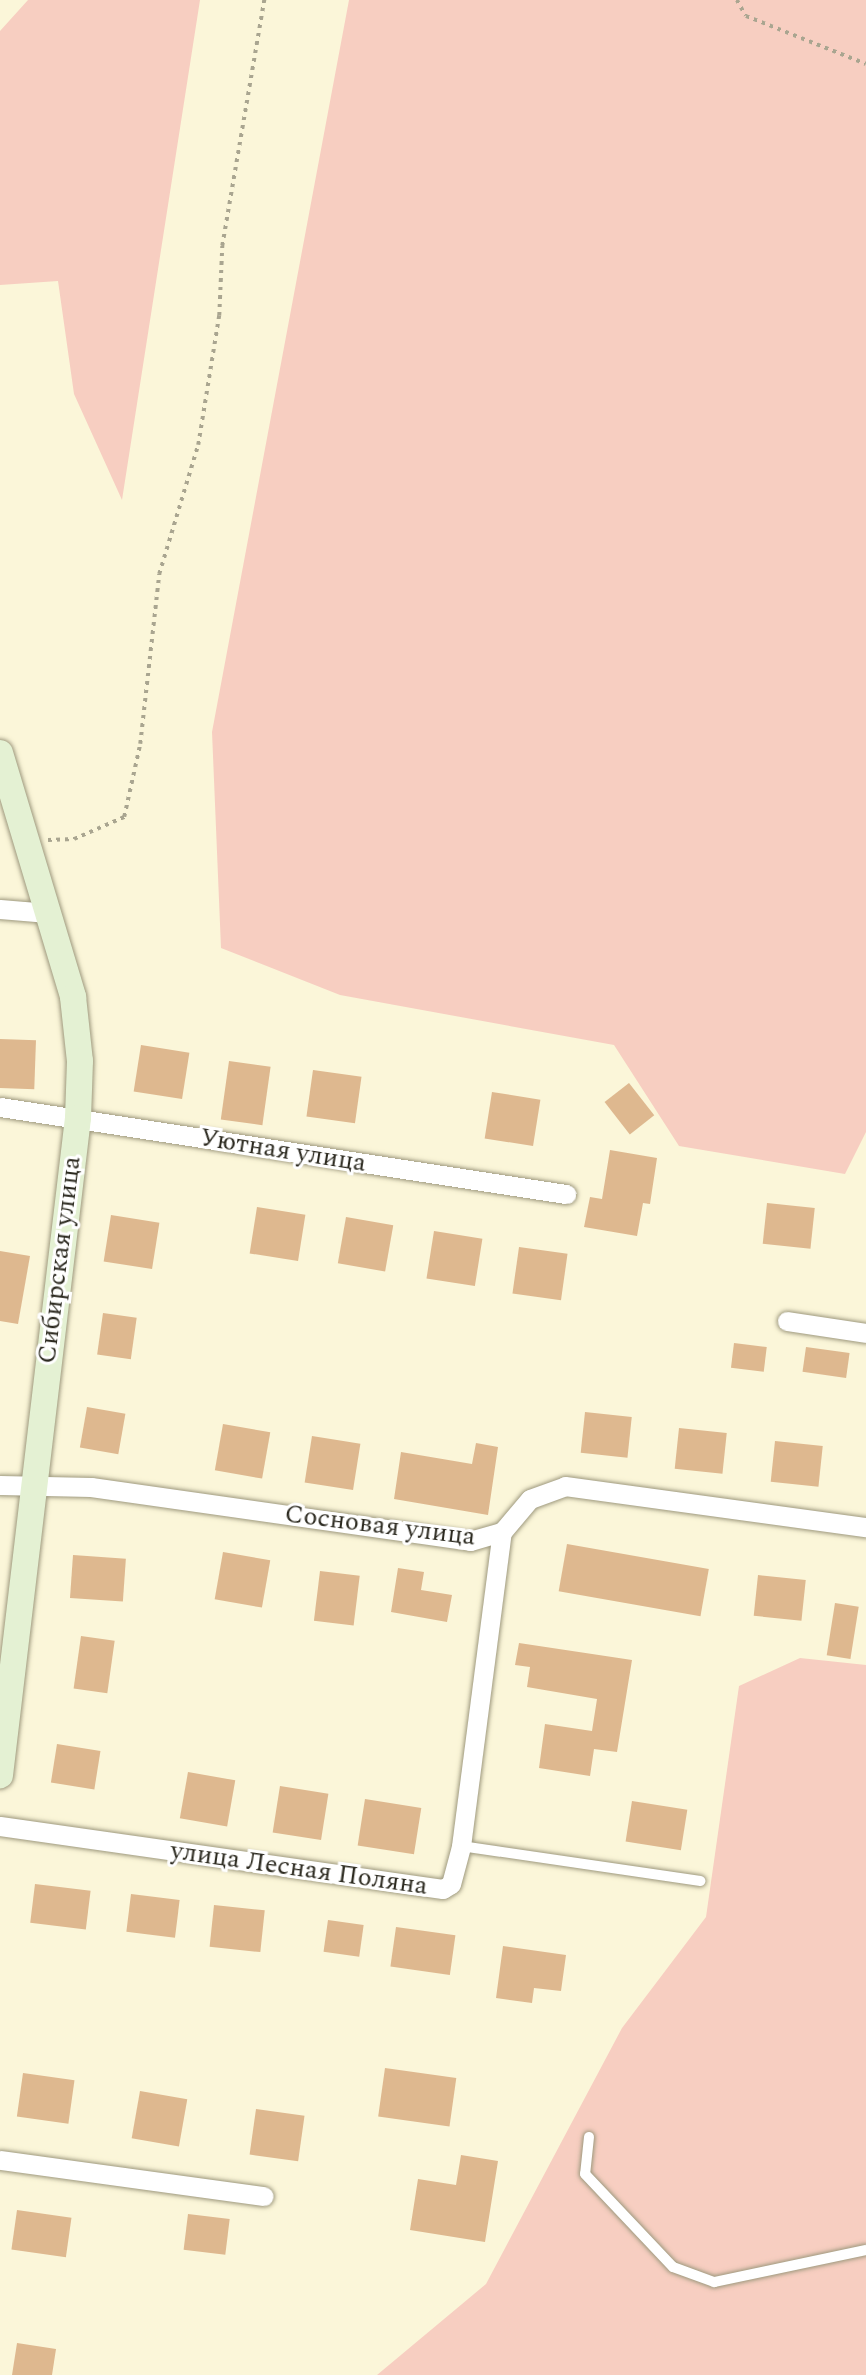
<!DOCTYPE html>
<html>
<head>
<meta charset="utf-8">
<style>
  body { margin:0 }
  #map { position:relative; width:866px; height:2375px; overflow:hidden; background:#fbf6d9; font-family:Spectral,serif }
  div>[style] { position:absolute }
  .green>* { inset:0; background:#f7cec1 }
  .building>* { inset:0; background:#deb88f; transform-origin:0 0 }
  .path>* { height:3.5px; margin-top:-1.75px; transform-origin:0; background:repeating-linear-gradient(90deg,#a9a590 0 3.5px,transparent 0 8.5px) }
  .roads { filter:drop-shadow(0 0 2px #9e997e) drop-shadow(0 0 2px #9e997e) }
  .lane>* { height:10px; margin:-5px; padding:0 5px; transform-origin:5px; border-radius:5px; background:#fff }
  .street>* { height:19px; margin:-9.5px; padding:0 9.5px; transform-origin:9.5px; border-radius:9.5px; background:#fff }
  .secondary>* { height:26px; margin:-13px; padding:0 13px; transform-origin:13px; border-radius:13px; background:#e4f1d3 }
  span { translate:-50% -50%; white-space:nowrap; text-align:center; line-height:1.15; -webkit-text-stroke:6px #fff; paint-order:stroke }
  .street-label { font-size:26px; color:#2b291f }
</style>
</head>
<body>
<div id="map">
  <div class="green">
    <i style="clip-path:polygon(28px 0,200px 0,122px 500px,74px 394px,58px 281px,0 285px,0 31px)"></i>
    <i style="clip-path:polygon(349px 0,866px 0,866px 1132px,845px 1174px,679px 1146px,614px 1045px,340px 995px,221px 948px,212px 732px)"></i>
    <i style="clip-path:polygon(800px 1658px,866px 1665px,866px 2375px,377px 2375px,486px 2284px,622px 2028px,706px 1917px,739px 1686px)"></i>
  </div>
  <div class="building">
    <i style="left:0;top:1039px;width:36px;height:49px;rotate:2deg"></i>
    <i style="left:141px;top:1045px;width:49px;height:47px;rotate:9deg"></i>
    <i style="left:229px;top:1061px;width:42px;height:59px;rotate:8deg"></i>
    <i style="left:313px;top:1070px;width:49px;height:47px;rotate:8deg"></i>
    <i style="left:629px;top:1083px;width:41px;height:31px;rotate:52deg"></i>
    <i style="left:492px;top:1092px;width:49px;height:47px;rotate:9deg"></i>
    <i style="clip-path:polygon(610px 1150px,657px 1158px,650px 1204px,643px 1203px,637px 1236px,584px 1227px,590px 1197px,602px 1199px)"></i>
    <i style="left:767px;top:1203px;width:48px;height:41px;rotate:6deg"></i>
    <i style="left:257px;top:1207px;width:49px;height:47px;rotate:9deg"></i>
    <i style="left:111px;top:1215px;width:49px;height:47px;rotate:9deg"></i>
    <i style="left:346px;top:1217px;width:48px;height:47px;rotate:10deg"></i>
    <i style="left:434px;top:1231px;width:49px;height:48px;rotate:9deg"></i>
    <i style="left:519px;top:1247px;width:49px;height:47px;rotate:8deg"></i>
    <i style="clip-path:polygon(0 1251px,30px 1256px,18px 1324px,0 1321px)"></i>
    <i style="left:103px;top:1313px;width:34px;height:42px;rotate:8deg"></i>
    <i style="left:734px;top:1343px;width:33px;height:25px;rotate:7deg"></i>
    <i style="left:806px;top:1347px;width:44px;height:25px;rotate:8deg"></i>
    <i style="left:87px;top:1407px;width:39px;height:41px;rotate:10deg"></i>
    <i style="left:585px;top:1412px;width:47px;height:41px;rotate:6deg"></i>
    <i style="left:223px;top:1424px;width:48px;height:47px;rotate:10deg"></i>
    <i style="left:679px;top:1428px;width:48px;height:41px;rotate:6deg"></i>
    <i style="left:312px;top:1436px;width:49px;height:47px;rotate:9deg"></i>
    <i style="left:775px;top:1441px;width:48px;height:41px;rotate:6deg"></i>
    <i style="clip-path:polygon(476px 1443px,498px 1447px,488px 1515px,394px 1499px,401px 1452px,472px 1464px)"></i>
    <i style="left:567px;top:1544px;width:144px;height:48px;rotate:10deg"></i>
    <i style="left:223px;top:1552px;width:48px;height:48px;rotate:10deg"></i>
    <i style="left:73px;top:1555px;width:53px;height:43px;rotate:4deg"></i>
    <i style="clip-path:polygon(398px 1568px,424px 1572px,421px 1590px,452px 1595px,447px 1622px,391px 1612px)"></i>
    <i style="left:320px;top:1571px;width:40px;height:50px;rotate:7deg"></i>
    <i style="left:758px;top:1575px;width:48px;height:41px;rotate:6deg"></i>
    <i style="left:835px;top:1603px;width:24px;height:53px;rotate:9deg"></i>
    <i style="left:81px;top:1636px;width:34px;height:53px;rotate:8deg"></i>
    <i style="clip-path:polygon(519px 1643px,632px 1660px,617px 1752px,594px 1749px,590px 1776px,539px 1768px,545px 1724px,592px 1731px,597px 1699px,527px 1687px,530px 1667px,515px 1665px)"></i>
    <i style="left:57px;top:1744px;width:44px;height:39px;rotate:9deg"></i>
    <i style="left:188px;top:1772px;width:48px;height:47px;rotate:10deg"></i>
    <i style="left:280px;top:1786px;width:49px;height:47px;rotate:9deg"></i>
    <i style="left:365px;top:1799px;width:57px;height:47px;rotate:9deg"></i>
    <i style="left:632px;top:1801px;width:56px;height:41px;rotate:9deg"></i>
    <i style="left:35px;top:1884px;width:56px;height:39px;rotate:7deg"></i>
    <i style="left:131px;top:1894px;width:49px;height:38px;rotate:7deg"></i>
    <i style="left:214px;top:1905px;width:51px;height:42px;rotate:6deg"></i>
    <i style="left:328px;top:1920px;width:36px;height:32px;rotate:8deg"></i>
    <i style="left:396px;top:1927px;width:60px;height:40px;rotate:8deg"></i>
    <i style="clip-path:polygon(503px 1946px,566px 1955px,561px 1991px,534px 1988px,532px 2003px,496px 1998px)"></i>
    <i style="left:385px;top:2068px;width:72px;height:49px;rotate:8deg"></i>
    <i style="left:23px;top:2073px;width:52px;height:44px;rotate:8deg"></i>
    <i style="left:140px;top:2091px;width:48px;height:48px;rotate:10deg"></i>
    <i style="left:256px;top:2109px;width:49px;height:46px;rotate:8deg"></i>
    <i style="clip-path:polygon(461px 2155px,498px 2161px,485px 2242px,410px 2230px,418px 2179px,456px 2185px)"></i>
    <i style="left:17px;top:2210px;width:55px;height:40px;rotate:8deg"></i>
    <i style="left:188px;top:2214px;width:42px;height:36px;rotate:7deg"></i>
    <i style="clip-path:polygon(17px 2343px,56px 2349px,52px 2375px,12px 2375px)"></i>
  </div>
  <div class="path">
    <i style="left:737px;top:0;width:18px;rotate:61deg"></i>
    <i style="left:746px;top:16px;width:129px;rotate:21.8deg"></i>
    <i style="left:48px;top:840px;width:26px;rotate:-2deg"></i>
    <i style="left:74px;top:839px;width:55px;rotate:-23.7deg"></i>
    <i style="left:124px;top:817px;width:75px;rotate:-77.6deg"></i>
    <i style="left:140px;top:744px;width:171px;rotate:-83.6deg"></i>
    <i style="left:159px;top:574px;width:135px;rotate:-73.2deg"></i>
    <i style="left:198px;top:445px;width:131px;rotate:-80.8deg"></i>
    <i style="left:219px;top:316px;width:70px;rotate:-87.5deg"></i>
    <i style="left:222px;top:246px;width:250px;rotate:-80.3deg"></i>
  </div>
  <div class="roads">
    <div class="lane">
      <i style="left:461px;top:1846px;width:242px;rotate:8.3deg"></i>
      <i style="left:589px;top:2137px;width:37px;rotate:96deg"></i>
      <i style="left:585px;top:2174px;width:128px;rotate:46.6deg"></i>
      <i style="left:673px;top:2267px;width:44px;rotate:20.1deg"></i>
      <i style="left:714px;top:2282px;width:155px;rotate:-11.9deg"></i>
    </div>
    <div class="street">
      <i style="left:0;top:909px;width:48px;rotate:4.8deg"></i>
      <i style="left:0;top:1107px;width:573px;rotate:8.74deg"></i>
      <i style="left:787px;top:1321px;width:80px;rotate:8.6deg"></i>
      <i style="left:0;top:1485px;width:91px;rotate:1.3deg"></i>
      <i style="left:91px;top:1487px;width:383px;rotate:8.1deg"></i>
      <i style="left:470px;top:1541px;width:33px;rotate:-16deg"></i>
      <i style="left:502px;top:1532px;width:43px;rotate:-49.7deg"></i>
      <i style="left:530px;top:1499px;width:37px;rotate:-20deg"></i>
      <i style="left:565px;top:1486px;width:304px;rotate:7.8deg"></i>
      <i style="left:0;top:1826px;width:447px;rotate:8.1deg"></i>
      <i style="left:443px;top:1889px;width:9px;rotate:-32deg"></i>
      <i style="left:451px;top:1884px;width:39px;rotate:-75deg"></i>
      <i style="left:461px;top:1846px;width:317px;rotate:-82.6deg"></i>
      <i style="left:0;top:2160px;width:266px;rotate:7.8deg"></i>
    </div>
    <div class="secondary">
      <i style="left:0;top:753px;width:255px;rotate:73.3deg"></i>
      <i style="left:73px;top:997px;width:64px;rotate:83.8deg"></i>
      <i style="left:80px;top:1061px;width:57px;rotate:92deg"></i>
      <i style="left:78px;top:1118px;width:662px;rotate:96.77deg"></i>
    </div>
  </div>
  <div class="street-label">
    <span style="left:283px;top:1151px;rotate:9deg">Уютная улица</span>
    <span style="left:60px;top:1260px;rotate:-83deg">Сибирская улица</span>
    <span style="left:380px;top:1526px;rotate:7deg">Сосновая улица</span>
    <span style="left:299px;top:1869px;rotate:8deg">улица Лесная Поляна</span>
  </div>
</div>
</body>
</html>
